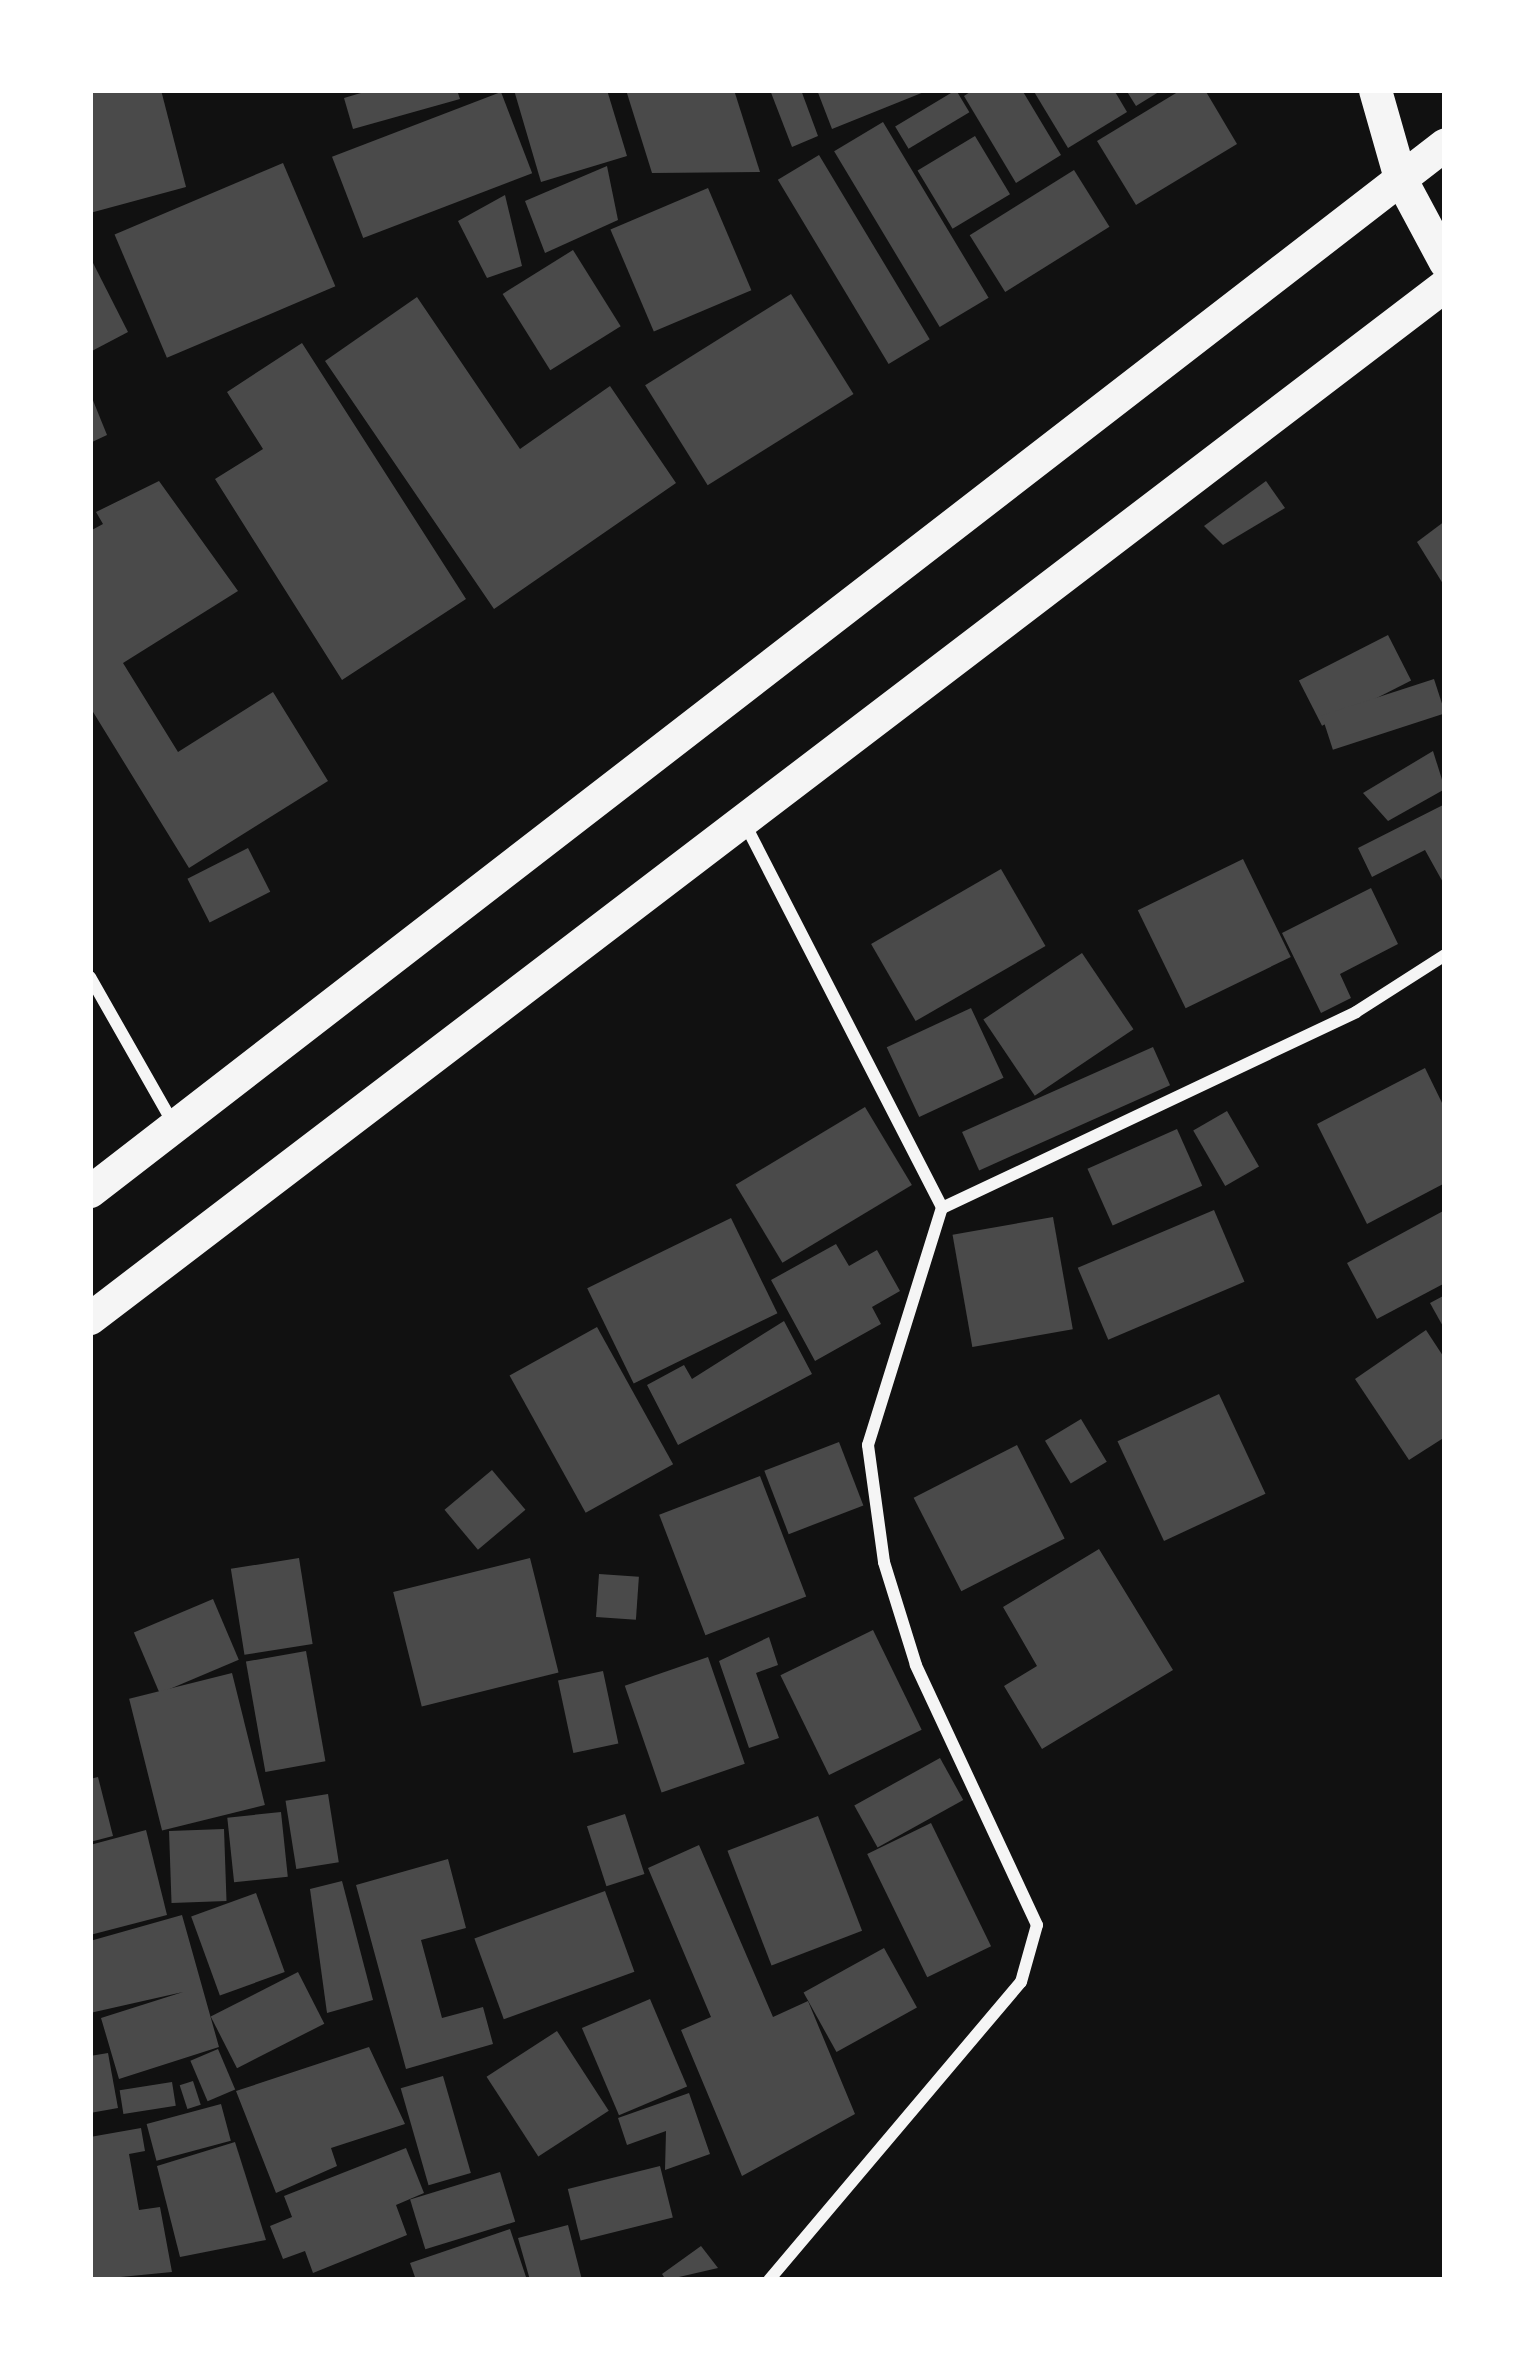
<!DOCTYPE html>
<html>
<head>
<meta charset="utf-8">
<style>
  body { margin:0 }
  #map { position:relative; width:1535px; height:2370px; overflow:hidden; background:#111; font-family:"Zilla Slab",serif }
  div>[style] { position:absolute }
  .building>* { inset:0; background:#4a4a4a; transform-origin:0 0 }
  .minor>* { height:12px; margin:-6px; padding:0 6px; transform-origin:6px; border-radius:6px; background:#f5f5f5 }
  .trunk>* { height:33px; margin:-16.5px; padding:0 16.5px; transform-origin:16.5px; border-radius:16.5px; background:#f5f5f5 }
  span { translate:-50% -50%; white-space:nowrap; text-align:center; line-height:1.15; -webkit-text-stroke:9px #fff; paint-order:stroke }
  .frame { position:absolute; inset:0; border:93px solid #fff; pointer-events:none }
</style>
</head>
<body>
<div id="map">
  <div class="building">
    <i style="clip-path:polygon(90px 90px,161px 90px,186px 187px,90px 213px)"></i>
    <i style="clip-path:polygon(371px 90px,457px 90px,460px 99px,353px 129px,344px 98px)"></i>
    <i style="clip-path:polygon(514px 90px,607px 90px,627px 156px,541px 182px)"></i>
    <i style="clip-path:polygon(626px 90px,734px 90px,760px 172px,652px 173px)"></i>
    <i style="clip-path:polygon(770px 90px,801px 90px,818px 136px,792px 147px)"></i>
    <i style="clip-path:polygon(817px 90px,929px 90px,832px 129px)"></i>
    <i style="left:956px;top:90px;width:26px;height:71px;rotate:59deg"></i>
    <i style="clip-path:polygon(973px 90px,1022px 90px,1061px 155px,1016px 183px,964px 96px)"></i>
    <i style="clip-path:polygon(1033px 90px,1114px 90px,1127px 112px,1068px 148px)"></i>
    <i style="clip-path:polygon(1126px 90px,1162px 90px,1136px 106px)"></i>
    <i style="clip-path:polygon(1181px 90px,1205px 90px,1237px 144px,1136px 205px,1097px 141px)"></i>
    <i style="left:501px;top:92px;width:87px;height:181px;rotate:69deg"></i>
    <i style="left:883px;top:122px;width:205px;height:57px;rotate:59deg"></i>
    <i style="left:975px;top:136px;width:68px;height:67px;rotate:59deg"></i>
    <i style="left:819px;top:155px;width:215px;height:48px;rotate:59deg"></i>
    <i style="left:283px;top:163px;width:134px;height:183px;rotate:67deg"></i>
    <i style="clip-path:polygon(607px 166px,618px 220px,545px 253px,525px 201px)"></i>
    <i style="left:1074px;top:170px;width:67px;height:123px;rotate:58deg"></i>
    <i style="left:708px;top:188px;width:111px;height:106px;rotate:67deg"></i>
    <i style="clip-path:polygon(505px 195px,522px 266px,487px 278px,458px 221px)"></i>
    <i style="left:573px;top:250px;width:90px;height:83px;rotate:58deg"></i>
    <i style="clip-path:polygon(90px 257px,128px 332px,90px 352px)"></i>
    <i style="left:791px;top:294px;width:118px;height:172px;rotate:58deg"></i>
    <i style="clip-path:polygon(417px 297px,520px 449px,610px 386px,676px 483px,494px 609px,325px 361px)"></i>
    <i style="clip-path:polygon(302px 343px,466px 599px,342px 680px,215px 479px,263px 449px,227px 392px)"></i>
    <i style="clip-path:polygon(90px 393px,107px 435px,90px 443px)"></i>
    <i style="clip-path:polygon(159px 481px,238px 591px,123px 663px,178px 752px,273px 692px,328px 781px,189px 868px,90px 707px,90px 531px,103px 524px,96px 512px)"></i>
    <i style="clip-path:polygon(1266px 481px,1285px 508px,1223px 545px,1204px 526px)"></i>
    <i style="clip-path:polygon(1445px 521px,1445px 587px,1417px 542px)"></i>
    <i style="left:1388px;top:635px;width:51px;height:100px;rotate:63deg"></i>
    <i style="left:1434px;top:679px;width:36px;height:118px;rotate:72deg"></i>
    <i style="clip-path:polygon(1433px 751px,1445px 789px,1388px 821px,1363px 793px)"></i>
    <i style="clip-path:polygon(1445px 804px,1445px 886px,1425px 850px,1372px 877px,1358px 848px)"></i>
    <i style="left:248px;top:848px;width:49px;height:68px;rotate:63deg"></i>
    <i style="left:1243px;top:859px;width:109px;height:117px;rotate:64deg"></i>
    <i style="left:1001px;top:869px;width:89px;height:150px;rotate:60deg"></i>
    <i style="clip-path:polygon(1371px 888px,1398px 944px,1340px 974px,1351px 998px,1321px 1013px,1282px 933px)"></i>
    <i style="left:1082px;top:953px;width:92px;height:119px;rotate:56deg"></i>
    <i style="left:971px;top:1008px;width:77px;height:93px;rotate:65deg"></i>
    <i style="left:1153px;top:1047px;width:42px;height:209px;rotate:66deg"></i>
    <i style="clip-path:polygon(1425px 1068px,1445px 1109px,1445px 1183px,1367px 1224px,1317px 1124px)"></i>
    <i style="left:865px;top:1107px;width:91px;height:151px;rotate:59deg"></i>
    <i style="left:1227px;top:1111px;width:64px;height:39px;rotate:60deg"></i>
    <i style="left:1177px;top:1129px;width:62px;height:98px;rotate:66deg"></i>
    <i style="left:1214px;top:1210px;width:78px;height:148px;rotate:67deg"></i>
    <i style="clip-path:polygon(1445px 1210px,1445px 1283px,1377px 1319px,1347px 1263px)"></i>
    <i style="left:1053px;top:1217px;width:114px;height:102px;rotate:80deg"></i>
    <i style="left:731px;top:1218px;width:106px;height:160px;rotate:64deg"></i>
    <i style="clip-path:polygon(836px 1244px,849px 1266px,877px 1250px,900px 1291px,872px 1307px,881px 1324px,815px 1361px,771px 1280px)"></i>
    <i style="clip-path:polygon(1445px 1295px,1445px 1330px,1430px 1303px)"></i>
    <i style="clip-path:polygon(784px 1321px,812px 1374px,678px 1445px,647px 1385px,684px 1365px,692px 1379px)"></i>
    <i style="left:597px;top:1327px;width:157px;height:100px;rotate:61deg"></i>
    <i style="clip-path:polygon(1426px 1330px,1445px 1359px,1445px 1437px,1409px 1460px,1355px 1379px)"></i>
    <i style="left:1219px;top:1394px;width:110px;height:112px;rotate:65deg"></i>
    <i style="left:1081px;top:1419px;width:50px;height:42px;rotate:59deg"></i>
    <i style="left:839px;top:1442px;width:68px;height:80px;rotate:69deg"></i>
    <i style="left:1017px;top:1445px;width:105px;height:116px;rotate:63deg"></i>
    <i style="left:492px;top:1470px;width:52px;height:62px;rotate:50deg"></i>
    <i style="left:760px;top:1476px;width:129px;height:108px;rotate:69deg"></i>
    <i style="clip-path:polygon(1099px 1549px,1173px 1670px,1042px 1749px,1004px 1686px,1037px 1666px,1003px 1607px)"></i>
    <i style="left:299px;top:1558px;width:87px;height:69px;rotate:81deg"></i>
    <i style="left:530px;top:1558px;width:118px;height:141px;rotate:76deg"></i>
    <i style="left:599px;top:1574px;width:40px;height:43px;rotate:4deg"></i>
    <i style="left:213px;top:1599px;width:66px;height:86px;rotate:67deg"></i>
    <i style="left:873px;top:1630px;width:111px;height:103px;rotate:64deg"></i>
    <i style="clip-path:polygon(769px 1637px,778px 1665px,756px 1673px,779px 1738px,749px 1748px,719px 1661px)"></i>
    <i style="left:306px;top:1651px;width:112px;height:61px;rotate:80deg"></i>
    <i style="left:708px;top:1657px;width:113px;height:88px;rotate:71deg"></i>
    <i style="left:603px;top:1671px;width:74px;height:46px;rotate:78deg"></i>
    <i style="left:232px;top:1673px;width:136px;height:106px;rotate:76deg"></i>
    <i style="left:940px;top:1758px;width:48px;height:98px;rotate:61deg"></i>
    <i style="clip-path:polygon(98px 1777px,113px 1836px,90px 1842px,90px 1779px)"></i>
    <i style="left:328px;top:1794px;width:69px;height:43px;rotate:81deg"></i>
    <i style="left:281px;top:1812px;width:65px;height:54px;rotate:84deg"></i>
    <i style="left:625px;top:1814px;width:63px;height:40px;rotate:72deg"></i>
    <i style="left:818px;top:1816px;width:123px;height:97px;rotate:69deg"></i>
    <i style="left:931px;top:1823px;width:137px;height:71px;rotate:64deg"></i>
    <i style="left:224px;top:1829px;width:72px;height:55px;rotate:88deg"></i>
    <i style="clip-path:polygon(146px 1830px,167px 1915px,90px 1935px,90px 1845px)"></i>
    <i style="clip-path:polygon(699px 1845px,773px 2017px,808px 2001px,855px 2114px,742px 2176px,681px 2030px,711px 2017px,648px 1868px)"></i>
    <i style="clip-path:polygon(448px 1859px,466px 1928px,421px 1940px,442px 2018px,483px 2007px,493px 2044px,406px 2069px,356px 1885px)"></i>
    <i style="clip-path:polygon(342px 1881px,373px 2000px,327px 2013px,310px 1889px)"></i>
    <i style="left:605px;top:1891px;width:86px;height:139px;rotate:70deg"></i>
    <i style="left:256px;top:1893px;width:84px;height:69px;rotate:70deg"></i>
    <i style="clip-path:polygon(182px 1915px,219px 2047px,119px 2079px,101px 2018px,183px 1992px,90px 2013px,90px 1941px)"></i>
    <i style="left:884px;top:1948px;width:68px;height:92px;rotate:61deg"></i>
    <i style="left:298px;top:1972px;width:58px;height:98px;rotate:63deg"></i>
    <i style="left:650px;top:1999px;width:95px;height:74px;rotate:67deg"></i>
    <i style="left:557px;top:2031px;width:95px;height:84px;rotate:57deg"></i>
    <i style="clip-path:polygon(369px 2047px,405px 2124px,331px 2148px,337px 2166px,276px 2193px,236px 2091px)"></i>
    <i style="left:218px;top:2049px;width:44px;height:30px;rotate:67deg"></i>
    <i style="clip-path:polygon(108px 2053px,118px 2108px,90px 2113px,90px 2056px)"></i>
    <i style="left:443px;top:2076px;width:101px;height:44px;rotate:74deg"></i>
    <i style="left:193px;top:2081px;width:25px;height:14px;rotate:72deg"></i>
    <i style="left:172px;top:2082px;width:24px;height:53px;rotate:81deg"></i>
    <i style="clip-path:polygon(689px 2093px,710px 2154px,665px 2170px,666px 2131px,627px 2145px,618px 2118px)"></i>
    <i style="left:221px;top:2104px;width:38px;height:77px;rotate:75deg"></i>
    <i style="clip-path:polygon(141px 2128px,145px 2151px,129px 2154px,139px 2210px,160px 2207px,172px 2272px,90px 2280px,90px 2137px)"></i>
    <i style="clip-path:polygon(235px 2142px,266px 2240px,180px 2257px,157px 2166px)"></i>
    <i style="clip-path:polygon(406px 2148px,424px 2193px,396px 2205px,407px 2235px,313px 2273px,305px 2251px,283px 2259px,270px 2226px,292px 2217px,284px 2196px)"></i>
    <i style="left:660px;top:2166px;width:53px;height:95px;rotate:76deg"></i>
    <i style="left:500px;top:2172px;width:52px;height:94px;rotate:73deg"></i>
    <i style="clip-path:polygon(568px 2225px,582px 2280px,530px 2280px,518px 2238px)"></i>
    <i style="clip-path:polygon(510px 2229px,527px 2280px,416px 2280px,410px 2263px)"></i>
    <i style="clip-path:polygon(701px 2246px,718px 2268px,666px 2280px,662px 2274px)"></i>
  </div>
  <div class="minor">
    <i style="left:744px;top:822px;width:434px;rotate:62.8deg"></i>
    <i style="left:90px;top:977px;width:170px;rotate:60.4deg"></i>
    <i style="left:769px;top:2280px;width:390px;rotate:-49.8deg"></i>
    <i style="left:1021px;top:1982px;width:59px;rotate:-74.3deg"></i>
    <i style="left:1037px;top:1925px;width:287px;rotate:-115deg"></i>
    <i style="left:916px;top:1665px;width:108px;rotate:-107.3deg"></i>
    <i style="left:884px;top:1562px;width:118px;rotate:-97.8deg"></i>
    <i style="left:868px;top:1445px;width:248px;rotate:-72.7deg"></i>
    <i style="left:942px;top:1208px;width:458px;rotate:-25.3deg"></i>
    <i style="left:1356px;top:1012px;width:106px;rotate:-32.6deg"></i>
  </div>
  <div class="trunk">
    <i style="left:1375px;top:90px;width:91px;rotate:74.1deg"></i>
    <i style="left:1400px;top:178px;width:95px;rotate:61.8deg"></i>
    <i style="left:90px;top:1191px;width:1712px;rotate:-37.69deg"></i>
    <i style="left:90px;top:1318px;width:1704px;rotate:-37.32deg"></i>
  </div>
  <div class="frame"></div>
</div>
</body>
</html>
